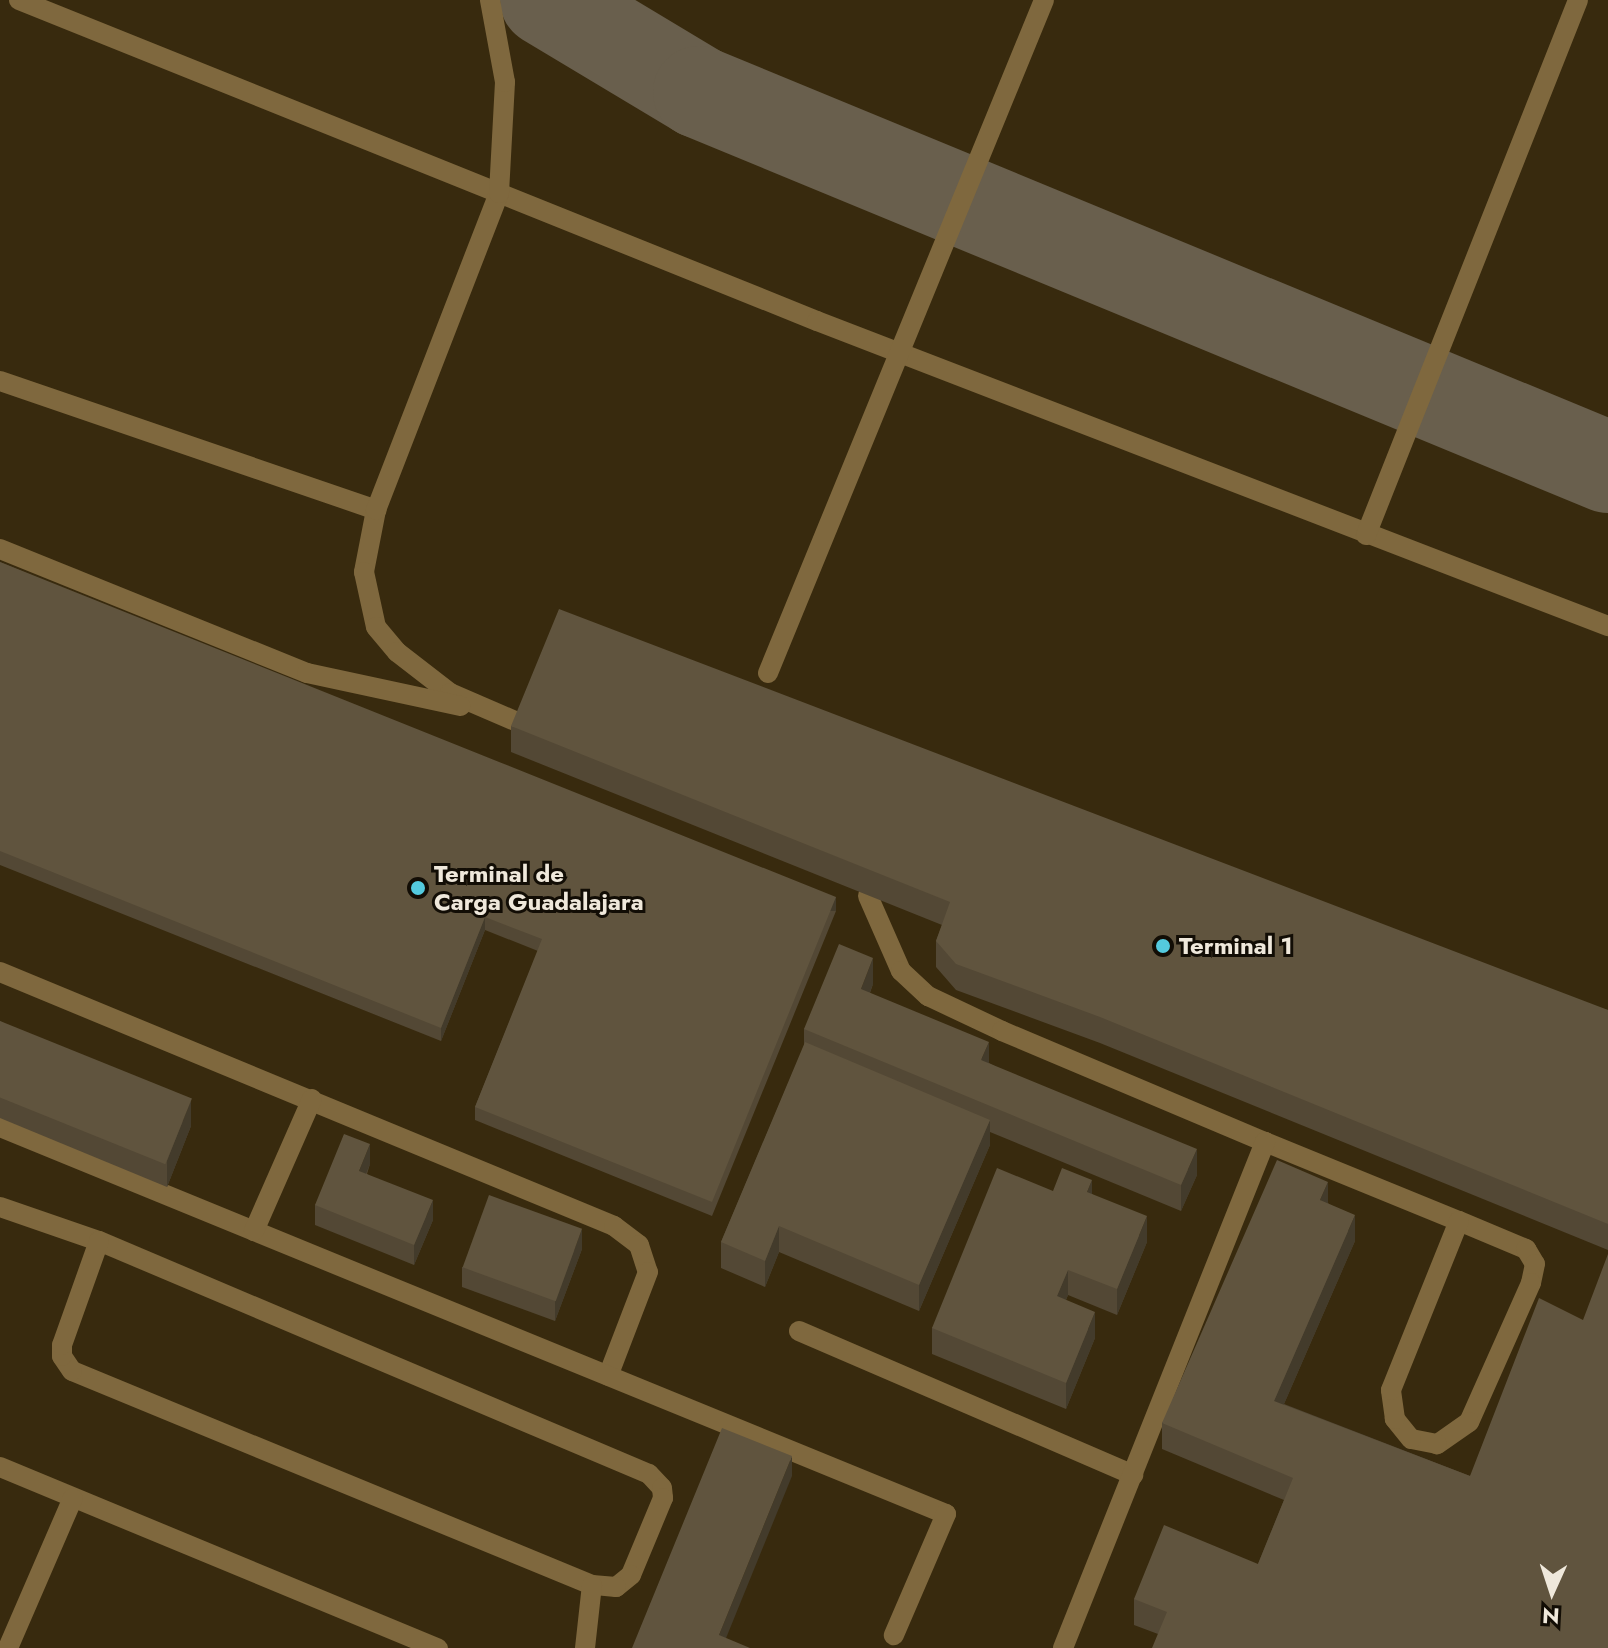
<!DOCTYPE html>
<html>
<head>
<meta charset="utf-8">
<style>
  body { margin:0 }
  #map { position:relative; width:1608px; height:1648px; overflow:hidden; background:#2e230f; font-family:Jost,sans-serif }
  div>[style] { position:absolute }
  .built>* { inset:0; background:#382a0e; transform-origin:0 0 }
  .taxiway>* { height:92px; margin:-46px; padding:0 46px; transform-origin:46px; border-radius:46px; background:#695f4d }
  .minor>* { height:20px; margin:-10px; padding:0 10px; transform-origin:10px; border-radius:10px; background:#7f683e }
  .wall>* { inset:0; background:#534835 }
  .shaded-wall>* { inset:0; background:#433b2b; transform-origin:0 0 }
  .building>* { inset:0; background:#60543e; transform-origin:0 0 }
  .dots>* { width:22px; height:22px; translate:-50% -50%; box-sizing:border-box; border:4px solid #120d05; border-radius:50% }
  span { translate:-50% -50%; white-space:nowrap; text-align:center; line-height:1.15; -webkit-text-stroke:6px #120d05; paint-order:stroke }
  .poi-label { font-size:24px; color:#efe8db; font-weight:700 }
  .left { translate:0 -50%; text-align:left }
  .north { position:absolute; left:1512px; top:1552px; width:80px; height:80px; -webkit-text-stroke:6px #120d05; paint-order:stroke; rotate:183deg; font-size:22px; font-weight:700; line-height:32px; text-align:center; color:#efe8db }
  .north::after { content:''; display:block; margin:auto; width:28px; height:36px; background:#efe8db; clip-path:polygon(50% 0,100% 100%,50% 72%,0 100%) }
</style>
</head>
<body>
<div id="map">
  <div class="built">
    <i style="left:0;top:0;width:1608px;height:1648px"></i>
  </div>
  <div class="taxiway">
    <i style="left:546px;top:0;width:179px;rotate:31deg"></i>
    <i style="left:699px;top:92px;width:983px;rotate:22.42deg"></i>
  </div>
  <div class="minor">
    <i style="left:19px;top:0;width:860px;rotate:21.91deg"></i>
    <i style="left:817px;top:321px;width:848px;rotate:21.09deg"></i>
    <i style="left:0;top:381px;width:398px;rotate:18.9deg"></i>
    <i style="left:376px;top:510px;width:63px;rotate:101deg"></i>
    <i style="left:364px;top:572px;width:56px;rotate:77.7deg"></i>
    <i style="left:376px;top:627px;width:33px;rotate:50deg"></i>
    <i style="left:397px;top:652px;width:67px;rotate:37.7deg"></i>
    <i style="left:450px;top:693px;width:78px;rotate:23.3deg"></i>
    <i style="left:376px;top:510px;width:340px;rotate:-68.8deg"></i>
    <i style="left:499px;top:193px;width:111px;rotate:-86.9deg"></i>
    <i style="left:505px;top:82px;width:83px;rotate:-100.4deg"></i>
    <i style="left:1366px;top:535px;width:575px;rotate:-68.38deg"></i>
    <i style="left:0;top:549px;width:331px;rotate:22deg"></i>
    <i style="left:307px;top:673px;width:157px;rotate:12.1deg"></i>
    <i style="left:768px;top:673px;width:727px;rotate:-67.7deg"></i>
    <i style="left:868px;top:896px;width:82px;rotate:66.3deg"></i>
    <i style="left:901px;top:971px;width:37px;rotate:43deg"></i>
    <i style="left:928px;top:996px;width:82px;rotate:25.3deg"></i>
    <i style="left:1002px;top:1031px;width:285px;rotate:22.9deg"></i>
    <i style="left:1265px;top:1142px;width:209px;rotate:22.2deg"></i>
    <i style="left:1459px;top:1221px;width:73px;rotate:22.7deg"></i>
    <i style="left:1526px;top:1249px;width:17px;rotate:59deg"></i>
    <i style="left:1535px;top:1264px;width:19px;rotate:102deg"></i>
    <i style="left:1531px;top:1283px;width:152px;rotate:114deg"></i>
    <i style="left:1469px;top:1422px;width:39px;rotate:145deg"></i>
    <i style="left:1437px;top:1444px;width:26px;rotate:-169deg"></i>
    <i style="left:1411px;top:1439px;width:26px;rotate:-129deg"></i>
    <i style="left:1395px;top:1419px;width:29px;rotate:-98deg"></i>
    <i style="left:1391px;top:1390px;width:182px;rotate:-68.1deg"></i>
    <i style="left:0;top:972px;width:664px;rotate:22.47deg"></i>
    <i style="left:614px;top:1226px;width:31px;rotate:37deg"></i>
    <i style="left:639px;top:1245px;width:28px;rotate:72deg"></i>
    <i style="left:648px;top:1272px;width:111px;rotate:111deg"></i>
    <i style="left:0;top:1127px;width:1022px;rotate:22.25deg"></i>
    <i style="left:946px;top:1514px;width:132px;rotate:113.3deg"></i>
    <i style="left:0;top:1207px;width:105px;rotate:19deg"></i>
    <i style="left:99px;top:1241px;width:597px;rotate:22.96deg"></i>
    <i style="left:649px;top:1474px;width:19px;rotate:47deg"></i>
    <i style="left:662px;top:1488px;width:10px;rotate:84deg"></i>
    <i style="left:663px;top:1498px;width:83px;rotate:112.6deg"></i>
    <i style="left:631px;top:1575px;width:19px;rotate:141deg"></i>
    <i style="left:616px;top:1587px;width:24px;rotate:-175deg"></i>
    <i style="left:592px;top:1585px;width:562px;rotate:-157.63deg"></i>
    <i style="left:72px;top:1371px;width:18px;rotate:-124deg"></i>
    <i style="left:62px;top:1356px;width:11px;rotate:-90deg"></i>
    <i style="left:62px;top:1345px;width:110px;rotate:-70.4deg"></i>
    <i style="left:254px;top:1231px;width:144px;rotate:-66.3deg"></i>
    <i style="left:799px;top:1331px;width:364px;rotate:23.3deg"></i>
    <i style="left:0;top:1467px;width:474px;rotate:22.5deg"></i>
    <i style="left:8px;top:1648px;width:163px;rotate:-66.6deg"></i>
    <i style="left:585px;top:1648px;width:63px;rotate:-83.7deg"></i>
    <i style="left:1063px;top:1648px;width:545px;rotate:-68.24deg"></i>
  </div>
  <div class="wall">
    <i style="clip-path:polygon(0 562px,836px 911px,712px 1216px,475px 1120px,475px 1107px,538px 951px,485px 930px,441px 1041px,0 865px)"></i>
    <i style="clip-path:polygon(511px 726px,1608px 1010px,1608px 1250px,1100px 1043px,956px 990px,936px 967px,936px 941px,942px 925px,511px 752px)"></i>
    <i style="clip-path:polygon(873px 984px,870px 993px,989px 1063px,1197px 1175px,1181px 1211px,990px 1132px,990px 1145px,919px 1311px,779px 1252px,765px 1287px,721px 1268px,721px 1242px,804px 1046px,804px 1029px)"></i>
    <i style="clip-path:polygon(0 1021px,191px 1126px,167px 1187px,0 1118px)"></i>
    <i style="clip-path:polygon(370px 1164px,367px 1174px,433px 1220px,414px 1265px,315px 1225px,315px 1205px)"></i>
    <i style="clip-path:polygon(1053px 1191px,1092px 1194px,1147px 1242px,1117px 1315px,1068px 1295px,1066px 1300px,1095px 1338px,1066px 1409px,932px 1354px,932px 1328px)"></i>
    <i style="clip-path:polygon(1328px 1203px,1355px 1241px,1284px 1404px,1470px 1476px,1583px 1320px,1608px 1648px,1158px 1634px,1134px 1625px,1134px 1599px,1258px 1564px,1284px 1500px,1162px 1449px,1162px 1423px)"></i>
    <i style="clip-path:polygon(582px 1249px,555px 1321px,462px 1287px,462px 1267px)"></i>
  </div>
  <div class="shaded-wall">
    <i style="left:836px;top:897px;width:14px;height:329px;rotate:90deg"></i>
    <i style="clip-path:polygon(485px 917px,485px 930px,441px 1041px,441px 1028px)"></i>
    <i style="clip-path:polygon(873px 958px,873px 984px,861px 1015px,861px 989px)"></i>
    <i style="clip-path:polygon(989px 1042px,989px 1068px,981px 1060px)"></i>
    <i style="clip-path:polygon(191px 1100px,191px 1126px,167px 1187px,167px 1161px)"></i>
    <i style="clip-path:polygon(990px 1120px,990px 1145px,919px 1311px,919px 1285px)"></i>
    <i style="clip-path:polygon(370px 1144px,370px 1164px,359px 1191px,359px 1171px)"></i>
    <i style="clip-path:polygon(1197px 1149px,1197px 1175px,1181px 1211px,1181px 1185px)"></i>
    <i style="clip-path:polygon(1092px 1180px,1092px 1206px,1087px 1192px)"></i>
    <i style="clip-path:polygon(1328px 1182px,1328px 1207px,1320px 1200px)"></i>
    <i style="clip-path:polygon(433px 1200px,433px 1220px,414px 1265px,414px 1245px)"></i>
    <i style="clip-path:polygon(1355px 1215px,1355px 1241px,1274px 1427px,1274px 1401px)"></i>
    <i style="clip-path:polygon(1147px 1216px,1147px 1242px,1117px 1315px,1117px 1289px)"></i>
    <i style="clip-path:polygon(779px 1226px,779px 1252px,765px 1287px,765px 1261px)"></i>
    <i style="clip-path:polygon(582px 1229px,582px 1249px,555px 1321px,555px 1301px)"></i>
    <i style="clip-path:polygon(1068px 1270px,1068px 1295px,1057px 1322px,1057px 1296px)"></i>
    <i style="clip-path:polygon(1095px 1312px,1095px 1338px,1066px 1409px,1066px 1383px)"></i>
    <i style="clip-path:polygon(792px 1456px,792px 1476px,722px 1648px,719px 1635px)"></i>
  </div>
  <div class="building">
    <i style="clip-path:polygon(0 562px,836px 897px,712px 1202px,475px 1107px,542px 939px,485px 917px,441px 1028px,0 851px)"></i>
    <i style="clip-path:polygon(559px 609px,1608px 1010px,1608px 1224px,1100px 1017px,956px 964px,936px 941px,950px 902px,511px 726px)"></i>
    <i style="clip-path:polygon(839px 944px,873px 958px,861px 989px,989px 1042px,981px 1060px,1197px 1149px,1181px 1185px,804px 1029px)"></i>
    <i style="left:0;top:1021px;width:207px;height:71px;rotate:22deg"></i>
    <i style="clip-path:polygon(805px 1042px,990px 1120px,919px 1285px,779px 1226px,765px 1261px,721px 1242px)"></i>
    <i style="clip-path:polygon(344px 1134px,370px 1144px,359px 1171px,433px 1200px,414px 1245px,315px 1205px)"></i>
    <i style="clip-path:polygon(1277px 1160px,1328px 1182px,1320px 1200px,1355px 1215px,1274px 1401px,1470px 1476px,1539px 1298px,1583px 1320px,1608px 1254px,1608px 1648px,1152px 1648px,1167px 1612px,1134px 1599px,1164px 1525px,1258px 1564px,1293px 1478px,1162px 1423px)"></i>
    <i style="clip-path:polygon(997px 1168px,1053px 1191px,1062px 1168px,1092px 1180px,1087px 1192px,1147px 1216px,1117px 1289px,1068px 1270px,1057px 1296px,1095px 1312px,1066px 1383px,932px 1328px)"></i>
    <i style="left:489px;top:1195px;width:99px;height:77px;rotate:20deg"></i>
    <i style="clip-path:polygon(722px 1428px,792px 1456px,719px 1635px,750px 1648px,632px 1648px)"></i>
  </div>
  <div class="dots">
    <i style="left:418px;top:888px;background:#54cade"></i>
    <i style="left:1163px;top:946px;background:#54cade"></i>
  </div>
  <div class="poi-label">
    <span class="left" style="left:434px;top:888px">Terminal de<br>Carga Guadalajara</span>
    <span class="left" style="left:1179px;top:946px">Terminal 1</span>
  </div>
  <div class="north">N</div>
</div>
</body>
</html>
